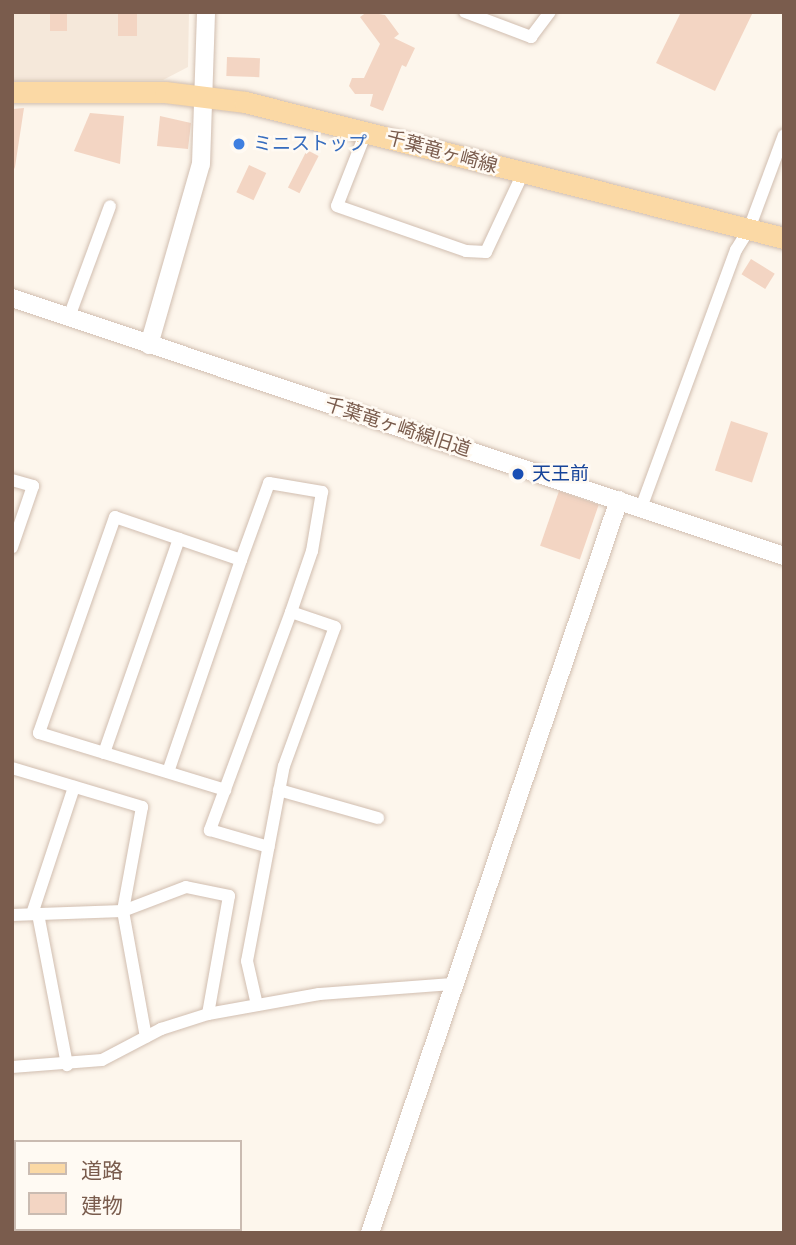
<!DOCTYPE html>
<html>
<head>
<meta charset="utf-8">
<style>
  body { margin:0 }
  #map { position:relative; width:796px; height:1245px; overflow:hidden; background:#fdf6ec; font-family:"Public Sans","Noto Sans JP",sans-serif }
  div>[style] { position:absolute }
  .residential>* { inset:0; background:#f5e8da }
  .building>* { inset:0; background:#f3d5c3; transform-origin:0 0 }
  .roads { filter:drop-shadow(0 0 2px #d1beb0) drop-shadow(0 0 2px #d1beb0) }
  .street>* { height:12px; margin:-6px; padding:0 6px; transform-origin:6px; border-radius:6px; background:#fff }
  .secondary>* { height:18px; margin:-9px; padding:0 9px; transform-origin:9px; border-radius:9px; background:#fff }
  .primary>* { height:21px; margin:-10.5px; padding:0 10.5px; transform-origin:10.5px; border-radius:10.5px; background:#fbd9a5 }
  .dots>* { width:19px; height:19px; translate:-50% -50%; box-sizing:border-box; border:4px solid #fffaf3; border-radius:50% }
  span { translate:-50% -50%; white-space:nowrap; text-align:center; line-height:1.15; -webkit-text-stroke:5px #fffaf3; paint-order:stroke }
  .shop-label { font-size:19px; color:#366cbe }
  .left { translate:0 -50%; text-align:left }
  .street-label { font-size:19px; color:#7a5c4d }
  .transit-label { font-size:19px; color:#164399 }
  .frame { position:absolute; inset:0; border:14px solid #7a5c4d; pointer-events:none }
  .legend { position:absolute; left:14px; top:1140px; width:228px; height:91px; box-sizing:border-box; background:#fffaf3; border:2px solid #cabbb1; margin:0; padding:9px 12px; list-style:none; font-size:21px; color:#7a5c4d }
  .legend li { display:flex; align-items:center; gap:14px; height:35px }
  .legend b { width:35px; border:2px solid #cabbb1 }
</style>
</head>
<body>
<div id="map">
  <div class="residential">
    <i style="clip-path:polygon(12px 12px,189px 12px,188px 67px,163px 80px,12px 81px)"></i>
  </div>
  <div class="building">
    <i style="left:50px;top:12px;width:17px;height:19px"></i>
    <i style="left:118px;top:12px;width:19px;height:24px"></i>
    <i style="clip-path:polygon(367px 12px,385px 15px,399px 34px,394px 38px,415px 48px,406px 67px,402px 65px,383px 111px,370px 106px,373px 94px,355px 94px,349px 86px,352px 78px,364px 78px,380px 44px,360px 17px)"></i>
    <i style="clip-path:polygon(681px 12px,753px 12px,715px 91px,656px 63px)"></i>
    <i style="left:227px;top:57px;width:33px;height:19px;rotate:2deg"></i>
    <i style="clip-path:polygon(24px 108px,15px 167px,12px 174px,12px 109px)"></i>
    <i style="clip-path:polygon(90px 113px,124px 116px,120px 164px,74px 151px)"></i>
    <i style="clip-path:polygon(160px 116px,191px 123px,188px 149px,157px 146px)"></i>
    <i style="left:307px;top:150px;width:13px;height:42px;rotate:27deg"></i>
    <i style="left:249px;top:165px;width:19px;height:30px;rotate:25deg"></i>
    <i style="left:751px;top:259px;width:28px;height:18px;rotate:32deg"></i>
    <i style="left:731px;top:421px;width:39px;height:52px;rotate:18deg"></i>
    <i style="left:559px;top:491px;width:42px;height:58px;rotate:19deg"></i>
  </div>
  <div class="roads">
    <div class="street">
      <i style="left:465px;top:12px;width:71px;rotate:20.7deg"></i>
      <i style="left:531px;top:37px;width:31px;rotate:-53deg"></i>
      <i style="left:366px;top:132px;width:79px;rotate:111.4deg"></i>
      <i style="left:337px;top:206px;width:137px;rotate:19.2deg"></i>
      <i style="left:466px;top:251px;width:20px;rotate:3deg"></i>
      <i style="left:486px;top:252px;width:87px;rotate:-64.9deg"></i>
      <i style="left:69px;top:317px;width:118px;rotate:-69.7deg"></i>
      <i style="left:12px;top:480px;width:22px;rotate:16deg"></i>
      <i style="left:33px;top:486px;width:65px;rotate:109deg"></i>
      <i style="left:641px;top:508px;width:275px;rotate:-69.8deg"></i>
      <i style="left:736px;top:250px;width:25px;rotate:-58deg"></i>
      <i style="left:749px;top:229px;width:100px;rotate:-69.6deg"></i>
      <i style="left:241px;top:560px;width:82px;rotate:-70deg"></i>
      <i style="left:269px;top:483px;width:54px;rotate:9.6deg"></i>
      <i style="left:322px;top:492px;width:60px;rotate:99.6deg"></i>
      <i style="left:312px;top:551px;width:65px;rotate:109deg"></i>
      <i style="left:104px;top:753px;width:227px;rotate:-70.7deg"></i>
      <i style="left:12px;top:768px;width:136px;rotate:16.7deg"></i>
      <i style="left:142px;top:807px;width:106px;rotate:100.4deg"></i>
      <i style="left:123px;top:911px;width:128px;rotate:79.7deg"></i>
      <i style="left:168px;top:772px;width:224px;rotate:-71deg"></i>
      <i style="left:241px;top:560px;width:133px;rotate:-161.2deg"></i>
      <i style="left:115px;top:517px;width:229px;rotate:109.4deg"></i>
      <i style="left:39px;top:733px;width:195px;rotate:17deg"></i>
      <i style="left:279px;top:790px;width:103px;rotate:15.8deg"></i>
      <i style="left:32px;top:914px;width:134px;rotate:-71.7deg"></i>
      <i style="left:38px;top:914px;width:154px;rotate:79.1deg"></i>
      <i style="left:12px;top:915px;width:111px;rotate:-2.1deg"></i>
      <i style="left:123px;top:911px;width:67px;rotate:-20.9deg"></i>
      <i style="left:186px;top:887px;width:44px;rotate:11.8deg"></i>
      <i style="left:229px;top:896px;width:120px;rotate:100.1deg"></i>
      <i style="left:257px;top:1005px;width:45px;rotate:-102.8deg"></i>
      <i style="left:247px;top:961px;width:198px;rotate:-79.3deg"></i>
      <i style="left:284px;top:766px;width:148px;rotate:-69.9deg"></i>
      <i style="left:335px;top:627px;width:46px;rotate:-161.2deg"></i>
      <i style="left:291px;top:612px;width:233px;rotate:110.4deg"></i>
      <i style="left:210px;top:830px;width:61px;rotate:16.1deg"></i>
      <i style="left:12px;top:1067px;width:90px;rotate:-4.4deg"></i>
      <i style="left:102px;top:1060px;width:67px;rotate:-27.7deg"></i>
      <i style="left:161px;top:1029px;width:49px;rotate:-17.7deg"></i>
      <i style="left:208px;top:1014px;width:113px;rotate:-10.2deg"></i>
      <i style="left:319px;top:994px;width:134px;rotate:-4.3deg"></i>
    </div>
    <div class="secondary">
      <i style="left:12px;top:298px;width:814px;rotate:18.48deg"></i>
      <i style="left:149px;top:345px;width:188px;rotate:-74deg"></i>
      <i style="left:201px;top:164px;width:152px;rotate:-88.1deg"></i>
      <i style="left:370px;top:1233px;width:774px;rotate:-71.24deg"></i>
    </div>
    <div class="primary">
      <i style="left:12px;top:92px;width:153px"></i>
      <i style="left:165px;top:92px;width:81px;rotate:7.1deg"></i>
      <i style="left:245px;top:102px;width:556px;rotate:14.16deg"></i>
    </div>
  </div>
  <div class="dots">
    <i style="left:239px;top:144px;background:#3f7fe0"></i>
    <i style="left:518px;top:474px;background:#1a4fb4"></i>
  </div>
  <div class="shop-label">
    <span class="left" style="left:253px;top:144px">ミニストップ</span>
  </div>
  <div class="street-label">
    <span style="left:442px;top:152px;rotate:15deg">千葉竜ヶ崎線</span>
    <span style="left:398px;top:427px;rotate:18deg">千葉竜ヶ崎線旧道</span>
  </div>
  <div class="transit-label">
    <span class="left" style="left:532px;top:474px">天王前</span>
  </div>
  <div class="frame"></div>
  <ul class="legend">
  <li><b style="height:9px;background:#fbd9a5"></b>道路</li>
  <li><b style="height:19px;background:#f3d5c3"></b>建物</li>
  </ul>
</div>
</body>
</html>
